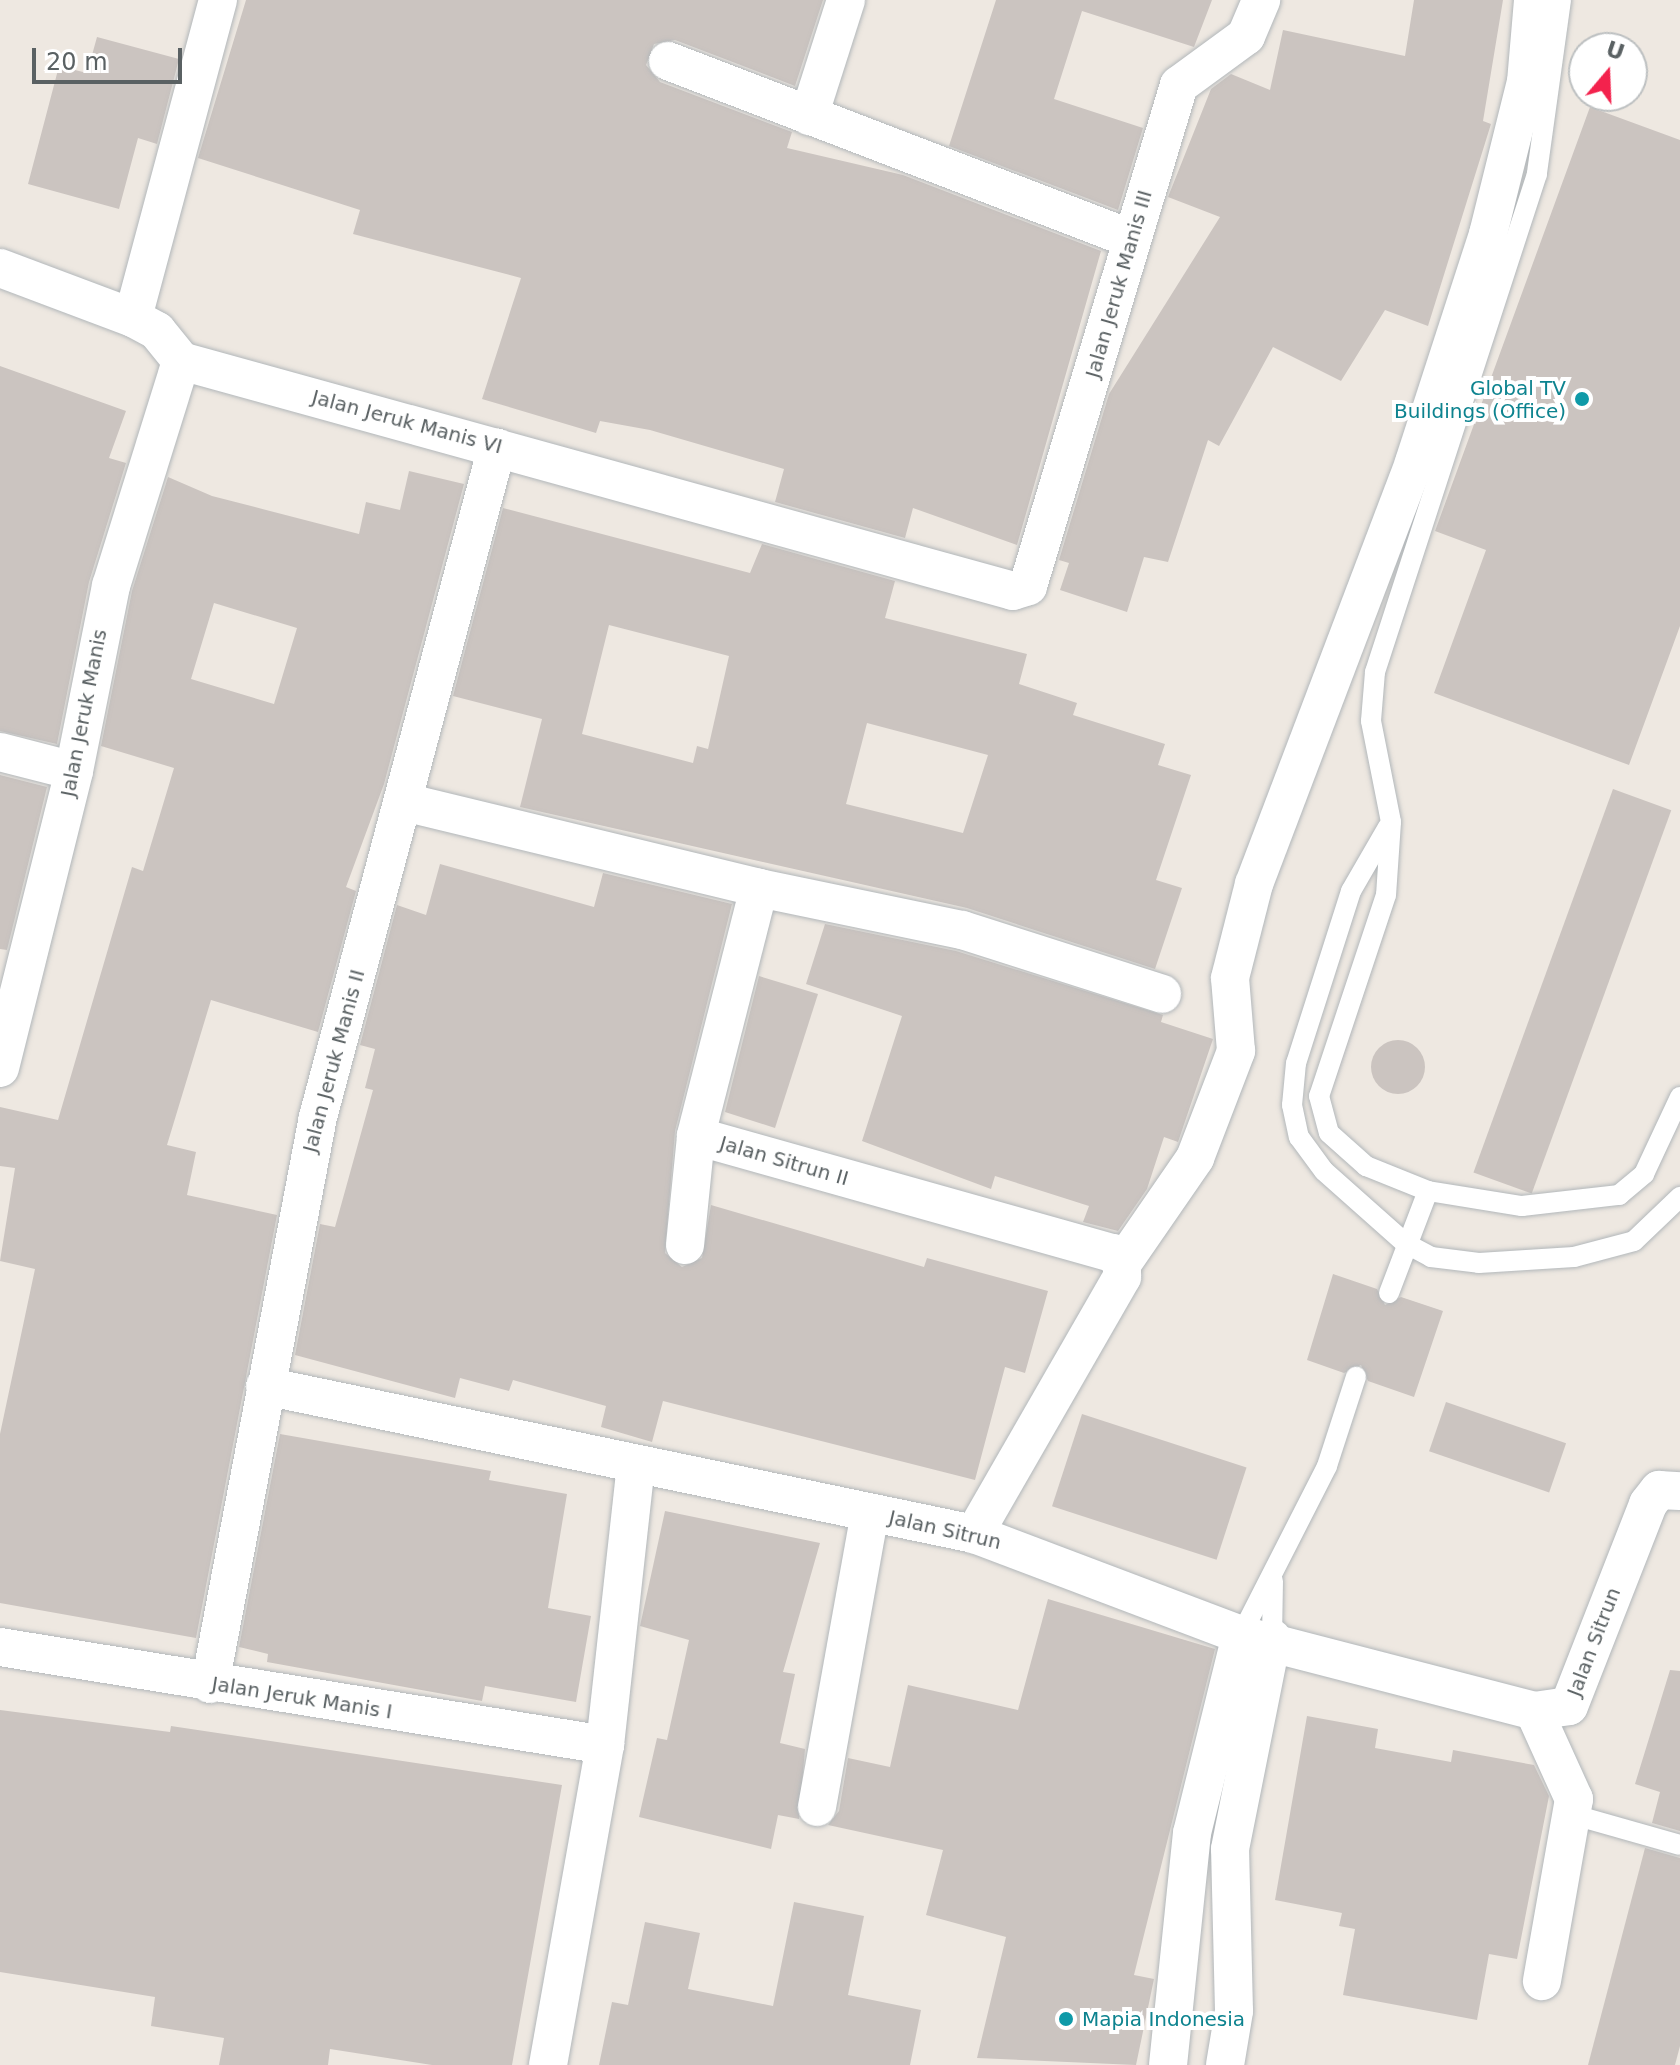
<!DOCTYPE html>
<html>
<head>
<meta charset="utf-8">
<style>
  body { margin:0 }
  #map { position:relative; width:1680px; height:2065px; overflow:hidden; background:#eee8e1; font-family:"DejaVu Sans",sans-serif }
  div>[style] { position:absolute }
  .building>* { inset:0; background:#cbc4c0; transform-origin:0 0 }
  .round { border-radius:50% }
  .roads { filter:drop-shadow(0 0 2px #b2b7ba) drop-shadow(0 0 2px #b2b7ba) }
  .lane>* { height:20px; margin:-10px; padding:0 10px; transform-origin:10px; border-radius:10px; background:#fff }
  .street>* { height:38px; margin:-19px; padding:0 19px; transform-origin:19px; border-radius:19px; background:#fff }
  .dots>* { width:22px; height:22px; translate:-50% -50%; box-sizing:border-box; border:4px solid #fff; border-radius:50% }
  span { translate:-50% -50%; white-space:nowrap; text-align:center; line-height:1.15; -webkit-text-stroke:8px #fff; paint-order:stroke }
  .street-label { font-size:20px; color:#5a6163 }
  .culture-label { font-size:20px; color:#0d838f }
  .right { translate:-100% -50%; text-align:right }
  .left { translate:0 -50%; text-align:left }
  .north { position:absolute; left:1568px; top:32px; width:80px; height:80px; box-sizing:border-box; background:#fff; border:2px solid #bdc0c1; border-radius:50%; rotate:19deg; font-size:22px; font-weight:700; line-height:32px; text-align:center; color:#5a6163 }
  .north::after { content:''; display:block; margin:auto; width:28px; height:36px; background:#f3224d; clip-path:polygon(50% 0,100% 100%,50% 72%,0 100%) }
  .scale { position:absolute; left:32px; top:48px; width:150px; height:36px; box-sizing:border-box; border:4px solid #5a6163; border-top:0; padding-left:10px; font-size:24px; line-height:28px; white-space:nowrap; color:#5a6163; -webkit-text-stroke:6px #fff; paint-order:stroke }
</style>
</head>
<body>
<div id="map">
  <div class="building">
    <i style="clip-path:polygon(246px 0,823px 0,795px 86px,675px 40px,654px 44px,646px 65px,660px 82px,792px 132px,787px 148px,903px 175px,1101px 251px,1017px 545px,913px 508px,905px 538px,775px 502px,784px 469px,650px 430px,600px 421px,596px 433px,482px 399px,521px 278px,353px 234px,360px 210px,198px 158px)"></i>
    <i style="clip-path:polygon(996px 0,1212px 0,1194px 47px,1082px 11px,1054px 99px,1143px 128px,1118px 210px,949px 146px)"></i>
    <i style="clip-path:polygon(1414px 0,1503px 0,1483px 121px,1491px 124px,1428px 326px,1385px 310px,1341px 381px,1273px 347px,1219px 446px,1208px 440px,1168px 562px,1144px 557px,1127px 612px,1060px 590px,1069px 563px,1059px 560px,1109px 394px,1220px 217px,1168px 197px,1211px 89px,1231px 74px,1270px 90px,1283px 30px,1405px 56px)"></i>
    <i style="clip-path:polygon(97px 37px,179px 59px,157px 144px,138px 138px,119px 209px,28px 184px,59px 66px,87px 73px)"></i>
    <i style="clip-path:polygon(1590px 107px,1680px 140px,1680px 626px,1629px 765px,1434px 693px,1486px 550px,1435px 531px)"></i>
    <i style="clip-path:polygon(0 366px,126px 411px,109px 458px,126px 463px,89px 582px,57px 744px,0 731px)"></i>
    <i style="clip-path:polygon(evenodd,409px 471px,464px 484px,384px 784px,346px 887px,356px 891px,318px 1032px,211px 1000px,167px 1145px,196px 1152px,187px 1195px,277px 1215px,196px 1638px,0 1603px,0 1434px,35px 1269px,0 1261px,15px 1168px,0 1166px,0 1107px,58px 1120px,132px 867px,143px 871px,174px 768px,101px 746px,132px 591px,168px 477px,212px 496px,359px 534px,366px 502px,400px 510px,409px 471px,214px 603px,297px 628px,274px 704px,191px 679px,214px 603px)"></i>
    <i style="clip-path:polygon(evenodd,503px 508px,750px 573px,762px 544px,895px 581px,885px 618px,1027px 654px,1019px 684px,1077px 703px,1073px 715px,1165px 744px,1158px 765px,1191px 775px,1156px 880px,1182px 888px,1155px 969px,967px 908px,520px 807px,542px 719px,453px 696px,503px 508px,609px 625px,729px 656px,708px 749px,697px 746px,693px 763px,582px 734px,609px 625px,503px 508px,867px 723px,988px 755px,963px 833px,846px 804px,867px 723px)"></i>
    <i style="clip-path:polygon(0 775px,47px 787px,7px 950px,0 949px)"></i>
    <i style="left:1613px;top:789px;width:62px;height:408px;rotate:20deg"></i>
    <i style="clip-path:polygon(440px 864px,594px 907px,603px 873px,732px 904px,675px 1131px,665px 1253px,682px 1267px,702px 1258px,711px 1205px,924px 1267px,927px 1258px,1048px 1291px,1025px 1373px,1005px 1367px,975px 1480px,663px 1401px,652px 1442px,601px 1427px,606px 1406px,513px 1380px,509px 1391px,460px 1378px,455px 1398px,295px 1355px,320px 1224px,335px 1227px,373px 1090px,365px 1088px,375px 1049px,360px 1045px,397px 905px,426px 915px)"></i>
    <i style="clip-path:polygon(825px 924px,956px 951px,1163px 1015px,1161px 1022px,1213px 1039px,1178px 1142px,1164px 1137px,1147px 1189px,1118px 1231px,1083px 1222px,1089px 1206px,995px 1176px,991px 1189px,862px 1141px,902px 1016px,806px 984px)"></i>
    <i style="clip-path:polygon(759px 976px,818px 994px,775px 1128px,725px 1112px)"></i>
    <i class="round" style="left:1371px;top:1040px;width:54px;height:54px"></i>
    <i style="clip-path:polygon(1333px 1274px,1377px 1289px,1385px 1305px,1401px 1297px,1443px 1311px,1414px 1397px,1368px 1381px,1361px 1365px,1344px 1373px,1307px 1360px)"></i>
    <i style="left:1446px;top:1402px;width:127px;height:52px;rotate:19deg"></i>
    <i style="left:1082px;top:1414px;width:173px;height:97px;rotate:18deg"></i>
    <i style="clip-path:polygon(280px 1434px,491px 1471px,489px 1480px,567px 1494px,548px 1608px,591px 1616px,576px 1702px,485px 1686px,482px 1701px,267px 1662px,268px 1654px,239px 1647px)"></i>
    <i style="clip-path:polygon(665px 1511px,820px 1543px,783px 1672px,795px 1674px,780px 1743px,805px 1749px,799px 1819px,778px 1815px,771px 1849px,639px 1817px,657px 1738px,667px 1740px,689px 1640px,640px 1626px)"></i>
    <i style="clip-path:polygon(1048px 1599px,1215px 1649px,1134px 1975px,1154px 1979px,1136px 2065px,977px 2058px,1006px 1937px,926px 1915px,943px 1850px,828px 1825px,839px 1811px,848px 1758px,890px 1767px,908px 1685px,1018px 1710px)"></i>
    <i style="clip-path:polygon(1670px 1670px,1680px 1671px,1680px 1831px,1652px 1823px,1660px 1792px,1635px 1784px)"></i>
    <i style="clip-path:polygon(0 1710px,170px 1732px,171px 1726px,562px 1785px,512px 2065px,432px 2065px,330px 2049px,328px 2065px,219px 2065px,224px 2038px,151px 2026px,155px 1997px,0 1972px)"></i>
    <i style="clip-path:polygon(1307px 1716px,1378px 1729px,1375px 1748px,1451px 1762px,1453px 1750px,1534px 1765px,1549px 1796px,1517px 1959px,1489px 1954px,1477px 2020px,1343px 1995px,1355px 1929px,1339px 1926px,1342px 1913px,1275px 1900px)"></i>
    <i style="clip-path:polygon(1645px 1848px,1680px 1858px,1680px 2046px,1675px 2065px,1588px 2065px)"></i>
    <i style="clip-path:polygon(794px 1902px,864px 1916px,848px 1995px,921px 2010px,910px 2065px,599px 2065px,612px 2002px,628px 2005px,645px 1922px,700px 1933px,688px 1989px,773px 2006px)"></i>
  </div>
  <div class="roads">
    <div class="lane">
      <i style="left:1561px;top:0;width:176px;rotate:97.9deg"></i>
      <i style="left:1537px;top:174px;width:524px;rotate:108.02deg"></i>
      <i style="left:1375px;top:672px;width:49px;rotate:94.7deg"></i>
      <i style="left:1371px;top:721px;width:103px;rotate:78.8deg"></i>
      <i style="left:1391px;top:822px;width:73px;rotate:93.9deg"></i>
      <i style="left:1386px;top:895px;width:212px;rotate:108.4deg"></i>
      <i style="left:1319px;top:1096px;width:38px;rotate:75deg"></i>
      <i style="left:1329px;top:1133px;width:50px;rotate:41.7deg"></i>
      <i style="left:1366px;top:1166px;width:67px;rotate:22deg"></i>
      <i style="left:1428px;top:1191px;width:95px;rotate:9.1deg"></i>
      <i style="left:1522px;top:1206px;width:98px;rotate:-6.5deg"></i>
      <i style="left:1619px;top:1195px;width:33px;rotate:-40deg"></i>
      <i style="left:1644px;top:1174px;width:85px;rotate:-64.9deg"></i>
      <i style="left:1388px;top:827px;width:74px;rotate:120deg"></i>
      <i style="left:1351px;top:891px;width:181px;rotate:107.7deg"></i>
      <i style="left:1296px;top:1063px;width:42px;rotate:95.4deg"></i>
      <i style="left:1292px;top:1105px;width:33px;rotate:78deg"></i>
      <i style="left:1299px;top:1137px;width:42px;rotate:53.7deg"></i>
      <i style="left:1324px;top:1171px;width:108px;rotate:41.6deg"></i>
      <i style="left:1405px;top:1243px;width:30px;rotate:28deg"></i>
      <i style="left:1431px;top:1257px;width:48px;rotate:7.1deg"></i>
      <i style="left:1479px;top:1263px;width:95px;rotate:-3.6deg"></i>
      <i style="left:1574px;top:1257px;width:62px;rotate:-14.9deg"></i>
      <i style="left:1634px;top:1241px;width:64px;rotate:-43.7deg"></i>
      <i style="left:1389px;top:1293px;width:109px;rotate:-69.1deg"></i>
      <i style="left:1241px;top:1635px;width:190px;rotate:-63deg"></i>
      <i style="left:1327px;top:1466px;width:94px;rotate:-72deg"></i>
      <i style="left:1272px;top:1638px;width:57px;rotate:-89deg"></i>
      <i style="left:1571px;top:1814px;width:113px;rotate:15.9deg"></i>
    </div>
    <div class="street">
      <i style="left:218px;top:0;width:329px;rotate:105deg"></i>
      <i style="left:133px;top:318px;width:27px;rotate:28deg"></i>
      <i style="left:157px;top:331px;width:38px;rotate:51deg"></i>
      <i style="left:181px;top:361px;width:863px;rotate:15.45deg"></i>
      <i style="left:1013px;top:591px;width:16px;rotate:-18deg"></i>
      <i style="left:1028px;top:586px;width:523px;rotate:-73.23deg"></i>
      <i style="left:1179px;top:85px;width:83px;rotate:-36.2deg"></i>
      <i style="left:1246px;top:36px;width:39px;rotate:-67deg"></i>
      <i style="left:668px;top:61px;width:494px;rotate:21deg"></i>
      <i style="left:809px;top:116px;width:122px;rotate:-72.3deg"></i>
      <i style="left:0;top:268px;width:142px;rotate:20.6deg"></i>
      <i style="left:0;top:752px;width:76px;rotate:14.4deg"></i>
      <i style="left:404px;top:802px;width:365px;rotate:13.6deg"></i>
      <i style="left:759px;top:888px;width:256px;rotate:104.3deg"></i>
      <i style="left:696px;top:1136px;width:433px;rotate:15.7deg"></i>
      <i style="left:1113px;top:1253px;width:14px;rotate:51deg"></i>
      <i style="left:1122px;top:1264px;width:13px;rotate:90deg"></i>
      <i style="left:1122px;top:1277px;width:297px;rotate:119.9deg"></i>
      <i style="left:759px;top:888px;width:207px;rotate:11.7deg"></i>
      <i style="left:962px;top:930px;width:210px;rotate:17.7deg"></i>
      <i style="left:0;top:1068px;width:306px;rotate:-76deg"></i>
      <i style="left:74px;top:771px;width:189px;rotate:-78.7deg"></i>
      <i style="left:111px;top:586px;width:236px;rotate:-72.7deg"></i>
      <i style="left:685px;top:1245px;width:110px;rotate:-84.2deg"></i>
      <i style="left:1122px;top:1264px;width:129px;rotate:-55.4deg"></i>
      <i style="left:1195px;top:1158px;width:115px;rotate:-69deg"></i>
      <i style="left:1236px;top:1051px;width:73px;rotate:-94.7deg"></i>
      <i style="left:1230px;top:978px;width:97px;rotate:-75.7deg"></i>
      <i style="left:1254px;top:884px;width:451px;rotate:-69.2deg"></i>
      <i style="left:1414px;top:462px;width:240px;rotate:-72deg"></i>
      <i style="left:1488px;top:234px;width:157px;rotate:-76deg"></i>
      <i style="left:1526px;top:82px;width:82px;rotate:-85.1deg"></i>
      <i style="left:265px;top:1386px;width:724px;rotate:11.79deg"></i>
      <i style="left:974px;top:1534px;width:285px;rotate:20.7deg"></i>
      <i style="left:1241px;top:1635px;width:303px;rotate:14.5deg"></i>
      <i style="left:1534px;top:1711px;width:35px;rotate:-8deg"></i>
      <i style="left:1569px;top:1706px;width:217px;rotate:-68.6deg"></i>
      <i style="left:1648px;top:1504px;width:18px;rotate:-52deg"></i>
      <i style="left:1659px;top:1490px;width:21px;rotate:3deg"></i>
      <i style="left:0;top:1647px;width:613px;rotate:9.2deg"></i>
      <i style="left:210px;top:1684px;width:577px;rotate:-79.22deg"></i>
      <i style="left:318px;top:1117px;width:693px;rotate:-75.04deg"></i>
      <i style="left:1534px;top:1711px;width:97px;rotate:65.6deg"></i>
      <i style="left:1574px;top:1799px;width:185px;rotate:100deg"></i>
      <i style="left:817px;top:1807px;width:299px;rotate:-79.8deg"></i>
      <i style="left:548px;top:2065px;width:325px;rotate:-79.9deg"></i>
      <i style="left:605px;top:1745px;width:281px;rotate:-83.7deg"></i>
      <i style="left:1168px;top:2065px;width:233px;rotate:-84.1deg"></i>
      <i style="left:1192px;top:1833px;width:204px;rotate:-76.1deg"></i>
      <i style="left:1225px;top:2065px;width:55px;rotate:-80.5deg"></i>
      <i style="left:1234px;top:2011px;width:162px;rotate:-91.4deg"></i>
      <i style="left:1230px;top:1849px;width:215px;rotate:-78.7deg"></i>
    </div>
  </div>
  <div class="dots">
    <i style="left:1582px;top:399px;background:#0f9aa8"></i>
    <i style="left:1066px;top:2019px;background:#0f9aa8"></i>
  </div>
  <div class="street-label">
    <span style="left:1119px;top:284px;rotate:-74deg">Jalan Jeruk Manis III</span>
    <span style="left:407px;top:422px;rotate:15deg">Jalan Jeruk Manis VI</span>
    <span style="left:84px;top:713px;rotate:-79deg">Jalan Jeruk Manis</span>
    <span style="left:334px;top:1061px;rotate:-75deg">Jalan Jeruk Manis II</span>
    <span style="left:784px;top:1161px;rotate:16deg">Jalan Sitrun II</span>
    <span style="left:945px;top:1530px;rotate:13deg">Jalan Sitrun</span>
    <span style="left:1594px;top:1642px;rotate:-69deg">Jalan Sitrun</span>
    <span style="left:302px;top:1698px;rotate:9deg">Jalan Jeruk Manis I</span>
  </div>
  <div class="culture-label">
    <span class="right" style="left:1566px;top:400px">Global TV<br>Buildings (Office)</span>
    <span class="left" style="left:1082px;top:2019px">Mapia Indonesia</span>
  </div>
  <div class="north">U</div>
  <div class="scale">20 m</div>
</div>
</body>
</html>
